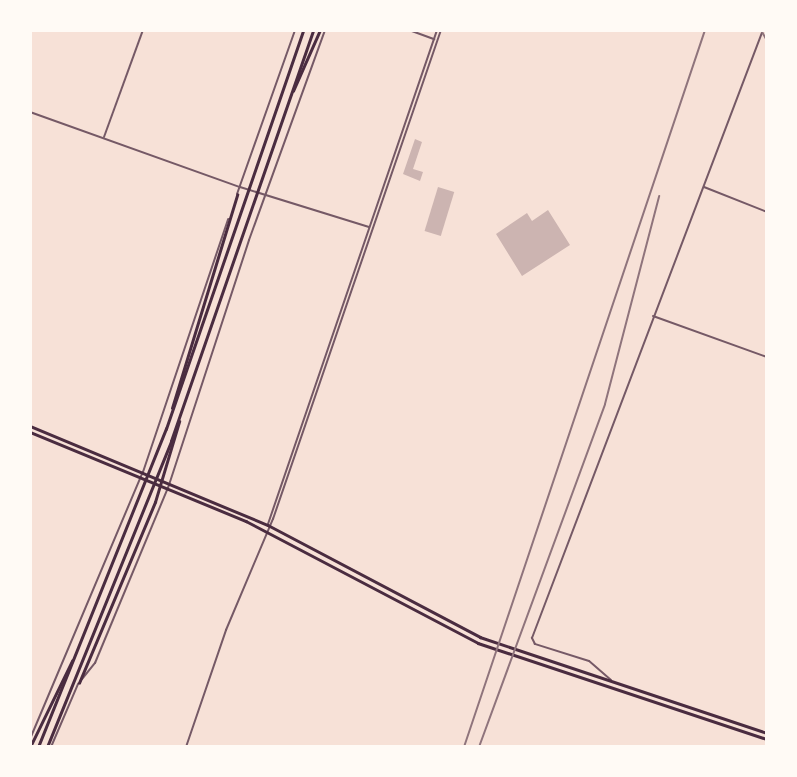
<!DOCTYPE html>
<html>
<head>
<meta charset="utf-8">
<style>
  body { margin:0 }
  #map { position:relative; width:797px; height:777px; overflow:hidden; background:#f7e1d7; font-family:"Fira Sans",sans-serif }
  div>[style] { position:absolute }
  .building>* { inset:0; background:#ccb4b1; transform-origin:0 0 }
  .minor>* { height:2px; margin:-1px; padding:0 1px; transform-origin:1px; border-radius:1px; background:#755966 }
  .tertiary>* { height:2px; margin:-1px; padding:0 1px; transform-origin:1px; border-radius:1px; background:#755966 }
  .secondary>* { height:2.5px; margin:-1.25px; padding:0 1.25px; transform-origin:1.25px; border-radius:1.25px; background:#4a2c40 }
  .trunk>* { height:2.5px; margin:-1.25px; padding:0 1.25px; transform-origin:1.25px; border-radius:1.25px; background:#4a2c40 }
  .rail>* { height:2px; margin:-1px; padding:0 1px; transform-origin:1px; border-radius:1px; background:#8f747c }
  span { translate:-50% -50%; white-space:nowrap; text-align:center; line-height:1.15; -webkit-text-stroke:7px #fffaf5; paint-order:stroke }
  .frame { position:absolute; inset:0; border:32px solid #fffaf5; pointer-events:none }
</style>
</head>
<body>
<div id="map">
  <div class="building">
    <i style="clip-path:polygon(415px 139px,422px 142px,413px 169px,423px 172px,420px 181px,403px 174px)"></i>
    <i style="left:438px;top:187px;width:17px;height:46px;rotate:17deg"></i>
    <i style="clip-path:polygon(548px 210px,570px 245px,522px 276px,496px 234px,527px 213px,532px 221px)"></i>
  </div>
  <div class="minor">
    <i style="left:409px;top:30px;width:27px;rotate:20deg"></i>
    <i style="left:30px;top:112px;width:223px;rotate:19.7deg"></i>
    <i style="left:240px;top:187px;width:135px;rotate:17.2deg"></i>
    <i style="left:104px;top:137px;width:114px;rotate:-70deg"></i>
    <i style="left:704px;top:187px;width:68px;rotate:21.6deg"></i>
    <i style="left:653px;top:316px;width:121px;rotate:19.8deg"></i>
  </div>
  <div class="tertiary">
    <i style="left:237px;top:194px;width:174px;rotate:-70.5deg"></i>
    <i style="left:268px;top:524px;width:522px;rotate:-71.11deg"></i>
    <i style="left:82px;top:679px;width:21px;rotate:-51deg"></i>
    <i style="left:95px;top:663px;width:190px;rotate:-67.4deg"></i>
    <i style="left:168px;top:488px;width:261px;rotate:-71.9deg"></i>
    <i style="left:249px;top:240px;width:223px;rotate:-70.1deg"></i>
    <i style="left:611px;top:680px;width:29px;rotate:-139deg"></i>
    <i style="left:589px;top:661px;width:57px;rotate:-162.5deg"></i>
    <i style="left:535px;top:644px;width:7px;rotate:-117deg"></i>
    <i style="left:532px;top:638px;width:650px;rotate:-69.2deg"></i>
    <i style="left:30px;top:739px;width:290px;rotate:-67.1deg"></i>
    <i style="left:143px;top:472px;width:267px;rotate:-71.4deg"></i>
    <i style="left:51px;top:747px;width:69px;rotate:-66.8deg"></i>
    <i style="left:186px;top:747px;width:124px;rotate:-71.1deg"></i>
    <i style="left:226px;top:630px;width:121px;rotate:-67.1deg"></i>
    <i style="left:273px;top:519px;width:517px;rotate:-71.04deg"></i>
  </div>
  <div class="secondary">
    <i style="left:30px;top:426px;width:258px;rotate:22.6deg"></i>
    <i style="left:268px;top:525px;width:240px;rotate:27.8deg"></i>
    <i style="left:480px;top:637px;width:303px;rotate:18.5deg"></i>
    <i style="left:30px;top:432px;width:234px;rotate:22.4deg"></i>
    <i style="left:246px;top:521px;width:262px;rotate:27.7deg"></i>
    <i style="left:478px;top:643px;width:305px;rotate:18.4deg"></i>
  </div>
  <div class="trunk">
    <i style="left:293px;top:91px;width:67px;rotate:-66.1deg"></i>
    <i style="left:172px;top:408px;width:223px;rotate:-73deg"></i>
    <i style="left:79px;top:683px;width:196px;rotate:-67.2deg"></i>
    <i style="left:155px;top:502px;width:84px;rotate:-73.3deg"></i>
    <i style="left:30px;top:747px;width:96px;rotate:-64deg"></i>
    <i style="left:38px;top:747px;width:343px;rotate:-68.1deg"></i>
    <i style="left:166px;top:429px;width:422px;rotate:-71deg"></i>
    <i style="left:47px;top:747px;width:330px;rotate:-67.9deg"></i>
    <i style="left:171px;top:441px;width:435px;rotate:-70.9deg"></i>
  </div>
  <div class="rail">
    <i style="left:761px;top:30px;width:13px;rotate:61deg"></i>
    <i style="left:464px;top:747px;width:756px;rotate:-71.42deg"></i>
    <i style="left:479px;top:747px;width:365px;rotate:-69.8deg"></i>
    <i style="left:605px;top:404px;width:215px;rotate:-75.4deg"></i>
  </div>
  <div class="frame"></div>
</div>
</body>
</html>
